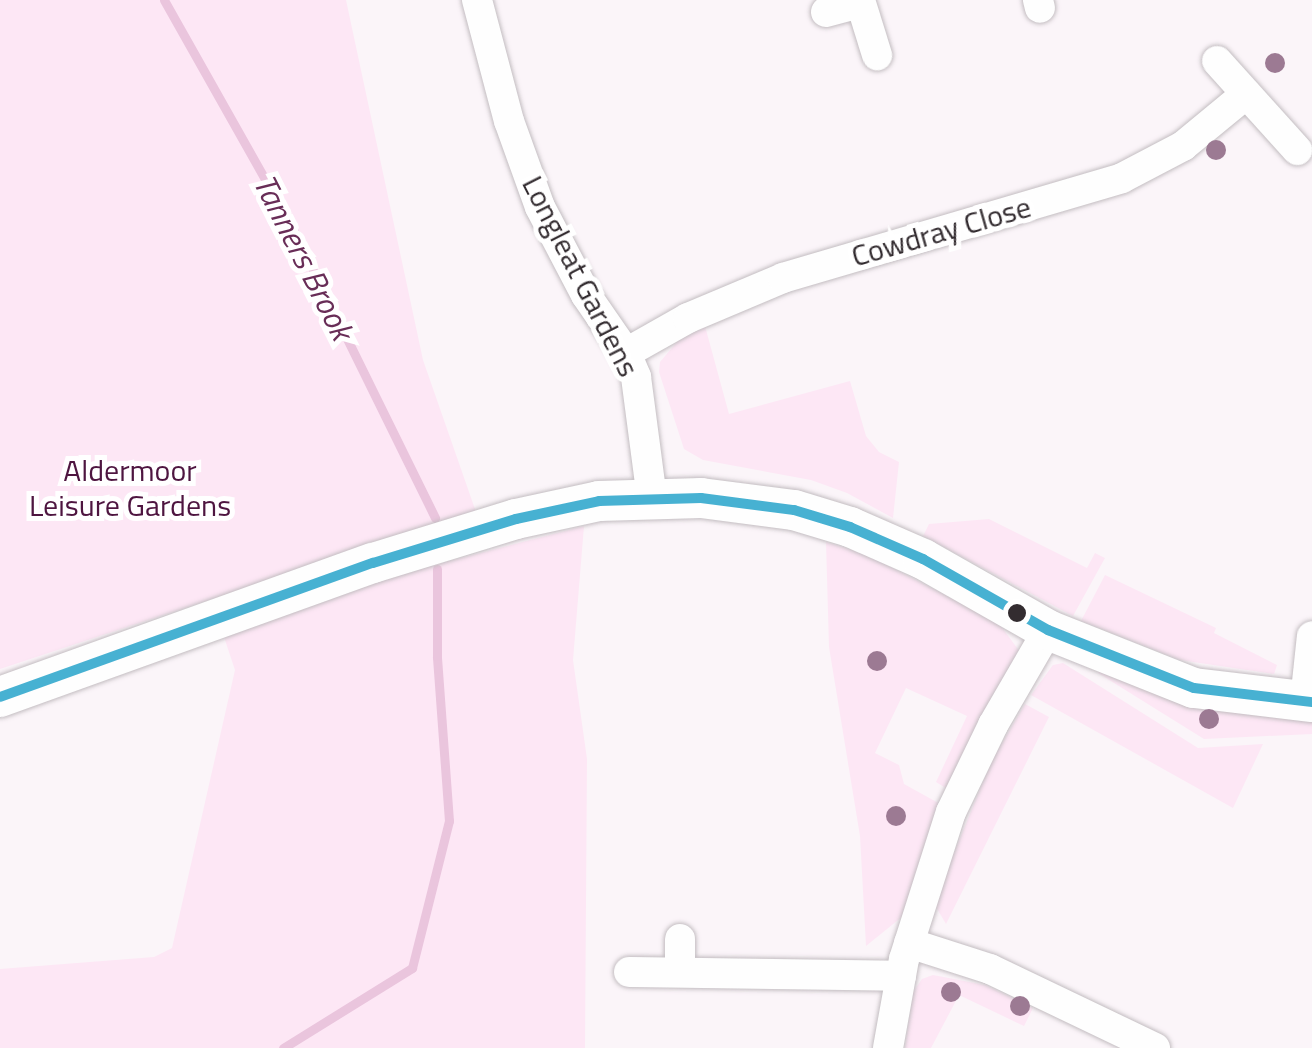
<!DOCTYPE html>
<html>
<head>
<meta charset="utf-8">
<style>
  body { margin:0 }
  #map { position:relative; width:1312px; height:1048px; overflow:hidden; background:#fbf5f9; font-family:"Titillium Web",sans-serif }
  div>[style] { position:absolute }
  .green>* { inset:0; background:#fde7f5 }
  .stream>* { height:9px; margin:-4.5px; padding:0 4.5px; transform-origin:4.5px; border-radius:4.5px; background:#eac5dd }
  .roads { filter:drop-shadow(0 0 2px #c3bdc1) drop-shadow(0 0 2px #c3bdc1) }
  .minor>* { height:30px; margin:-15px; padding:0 15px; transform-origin:15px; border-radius:15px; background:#fefefe }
  .tertiary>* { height:40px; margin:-20px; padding:0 20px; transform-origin:20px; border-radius:20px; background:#fefefe }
  .bus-1>* { height:10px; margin:-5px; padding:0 5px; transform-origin:5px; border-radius:5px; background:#47b1d2 }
  .trees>* { width:20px; height:20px; margin:-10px; border-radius:50%; background:#9c7a93 }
  .dots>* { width:28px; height:28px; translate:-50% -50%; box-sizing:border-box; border:5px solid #fff; border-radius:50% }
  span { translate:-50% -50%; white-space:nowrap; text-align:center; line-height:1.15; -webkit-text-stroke:10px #fff; paint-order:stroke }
  .street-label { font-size:30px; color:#332c30 }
  .park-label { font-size:30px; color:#4e1540 }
  .water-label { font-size:32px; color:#682d57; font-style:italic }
</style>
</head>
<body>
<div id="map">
  <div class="green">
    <i style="clip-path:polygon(0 0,346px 0,423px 360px,476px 512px,0 669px)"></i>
    <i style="clip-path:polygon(705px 326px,729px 414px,850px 381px,866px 436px,879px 452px,899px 462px,893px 518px,847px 493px,811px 480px,703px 460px,684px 449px,659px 372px,660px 362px,682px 336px)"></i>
    <i style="clip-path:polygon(989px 519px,1087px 568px,1095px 553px,1105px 558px,1073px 616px,923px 536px,929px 524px)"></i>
    <i style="clip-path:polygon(584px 526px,573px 660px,587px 759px,585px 1048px,0 1048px,0 969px,154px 957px,172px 948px,235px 670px,223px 634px,395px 575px)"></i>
    <i style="clip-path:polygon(826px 542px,865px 554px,998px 622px,1023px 656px,949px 790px,936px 782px,967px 716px,906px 688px,875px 753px,899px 765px,904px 784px,942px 805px,908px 912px,866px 946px,860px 836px,829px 647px)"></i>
    <i style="clip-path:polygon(1105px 575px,1216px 628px,1214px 633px,1277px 665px,1274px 674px,1180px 660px,1081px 621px)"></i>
    <i style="clip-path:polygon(1063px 663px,1198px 748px,1263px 744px,1233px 808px,1031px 695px,1053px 665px)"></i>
    <i style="clip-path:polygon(1100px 669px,1312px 714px,1312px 734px,1204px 739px,1098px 673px)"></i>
    <i style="clip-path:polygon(1025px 704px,1049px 717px,946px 924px,936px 907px,949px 865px,992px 760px)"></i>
    <i style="clip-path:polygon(933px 975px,985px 985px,1033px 1008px,1024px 1026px,959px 995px,931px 1048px,905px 1048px,913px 992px,922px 979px)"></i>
  </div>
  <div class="stream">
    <i style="left:164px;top:0;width:263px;rotate:60.6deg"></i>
    <i style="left:293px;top:229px;width:322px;rotate:63.8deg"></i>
    <i style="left:283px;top:1048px;width:152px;rotate:-31.8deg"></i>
    <i style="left:412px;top:968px;width:152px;rotate:-75.9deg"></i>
    <i style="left:449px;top:821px;width:165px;rotate:-94.2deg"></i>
    <i style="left:437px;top:656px;width:87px;rotate:-90deg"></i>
  </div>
  <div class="roads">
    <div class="minor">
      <i style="left:477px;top:0;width:125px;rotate:75.2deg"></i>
      <i style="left:509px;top:121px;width:91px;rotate:70.2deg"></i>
      <i style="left:540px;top:207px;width:99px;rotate:62.4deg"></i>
      <i style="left:586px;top:295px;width:70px;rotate:55.4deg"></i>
      <i style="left:626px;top:353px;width:26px;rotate:67deg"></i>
      <i style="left:636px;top:377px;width:122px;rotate:82.5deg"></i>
      <i style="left:860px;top:0;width:58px;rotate:72.8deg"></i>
      <i style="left:1038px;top:0;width:8px;rotate:76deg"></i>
      <i style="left:826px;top:12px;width:35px;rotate:-15deg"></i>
      <i style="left:1217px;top:61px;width:120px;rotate:48deg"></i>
      <i style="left:626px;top:353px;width:71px;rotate:-29.4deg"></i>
      <i style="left:688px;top:318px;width:103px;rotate:-22.8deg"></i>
      <i style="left:783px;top:278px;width:353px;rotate:-16.4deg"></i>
      <i style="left:1122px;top:178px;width:69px;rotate:-27.7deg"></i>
      <i style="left:1183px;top:146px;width:82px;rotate:-39.5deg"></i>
      <i style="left:1305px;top:701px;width:65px;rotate:-83.9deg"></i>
      <i style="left:680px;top:939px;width:33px;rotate:90deg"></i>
      <i style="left:909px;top:943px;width:85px;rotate:17.8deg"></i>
      <i style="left:990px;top:969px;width:183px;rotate:25.6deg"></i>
      <i style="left:629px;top:972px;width:272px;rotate:0.8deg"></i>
      <i style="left:888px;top:1048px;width:90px;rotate:-79.8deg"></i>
      <i style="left:904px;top:959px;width:154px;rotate:-72.3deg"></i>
      <i style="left:951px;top:812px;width:97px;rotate:-64.2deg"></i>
      <i style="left:993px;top:725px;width:110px;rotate:-59.9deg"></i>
    </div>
    <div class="tertiary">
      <i style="left:0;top:697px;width:396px;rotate:-19.8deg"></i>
      <i style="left:373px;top:563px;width:150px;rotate:-17.1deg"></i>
      <i style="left:516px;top:519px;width:85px;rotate:-12.2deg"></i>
      <i style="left:599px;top:501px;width:102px;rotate:-1.7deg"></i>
      <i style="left:701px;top:498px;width:94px;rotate:7.4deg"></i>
      <i style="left:794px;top:510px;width:59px;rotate:16.9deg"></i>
      <i style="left:850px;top:527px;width:80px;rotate:23.7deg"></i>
      <i style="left:923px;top:559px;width:144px;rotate:29.6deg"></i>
      <i style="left:1048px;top:630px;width:157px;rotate:21.7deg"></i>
      <i style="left:1194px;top:688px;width:119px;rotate:6.8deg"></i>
    </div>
  </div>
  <div class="bus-1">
    <i style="left:0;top:697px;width:396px;rotate:-19.8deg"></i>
    <i style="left:373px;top:563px;width:150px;rotate:-17.1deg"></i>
    <i style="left:516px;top:519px;width:85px;rotate:-12.2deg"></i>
    <i style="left:599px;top:501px;width:102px;rotate:-1.7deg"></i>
    <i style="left:701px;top:498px;width:94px;rotate:7.4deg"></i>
    <i style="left:794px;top:510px;width:59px;rotate:16.9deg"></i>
    <i style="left:850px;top:527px;width:80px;rotate:23.7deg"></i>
    <i style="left:923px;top:559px;width:144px;rotate:29.6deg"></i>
    <i style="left:1048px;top:630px;width:157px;rotate:21.7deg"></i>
    <i style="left:1194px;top:688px;width:119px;rotate:6.8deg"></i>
  </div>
  <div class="trees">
    <i style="left:1275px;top:63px"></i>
    <i style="left:1216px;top:150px"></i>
    <i style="left:877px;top:661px"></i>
    <i style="left:1209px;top:719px"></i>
    <i style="left:896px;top:816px"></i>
    <i style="left:951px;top:992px"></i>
    <i style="left:1020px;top:1006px"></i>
  </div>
  <div class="dots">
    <i style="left:1017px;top:613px;background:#332c30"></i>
  </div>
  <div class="street-label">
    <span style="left:941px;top:231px;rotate:-16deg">Cowdray Close</span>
    <span style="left:581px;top:276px;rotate:63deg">Longleat Gardens</span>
  </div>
  <div class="park-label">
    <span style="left:130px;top:487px">Aldermoor<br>Leisure Gardens</span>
  </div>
  <div class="water-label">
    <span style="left:304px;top:257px;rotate:63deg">Tanners Brook</span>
  </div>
</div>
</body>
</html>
